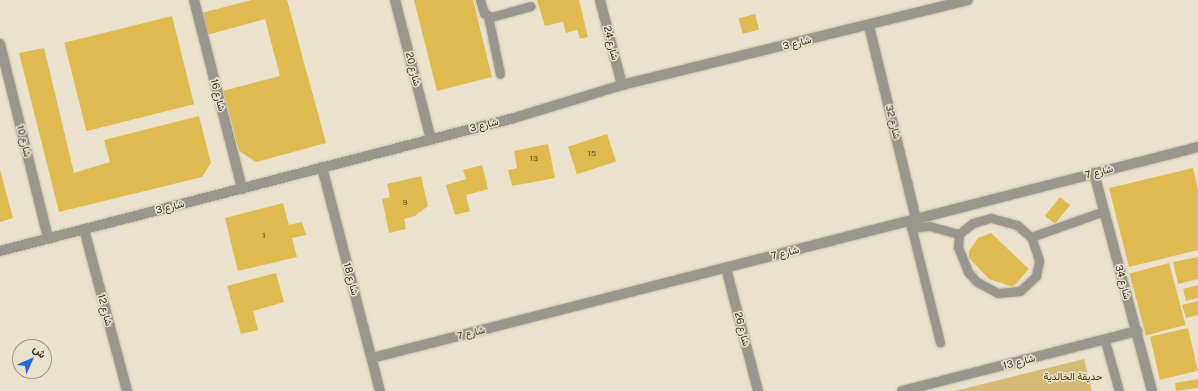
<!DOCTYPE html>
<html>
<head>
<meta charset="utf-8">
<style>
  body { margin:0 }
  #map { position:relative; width:1198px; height:391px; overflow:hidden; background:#eae2cc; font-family:"Public Sans",Vazirmatn,sans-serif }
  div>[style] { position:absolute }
  .green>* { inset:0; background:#d4ba74 }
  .building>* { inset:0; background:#dfba51; transform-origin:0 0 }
  .roads { filter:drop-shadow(0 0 1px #c5beaa) drop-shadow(0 0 1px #c5beaa) }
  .lane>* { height:9px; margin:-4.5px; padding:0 4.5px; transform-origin:4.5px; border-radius:4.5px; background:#99968d }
  .street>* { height:10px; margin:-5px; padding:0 5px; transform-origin:5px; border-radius:5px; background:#99968d }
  span { translate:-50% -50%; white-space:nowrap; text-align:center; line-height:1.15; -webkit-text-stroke:3px #eae2cc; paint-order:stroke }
  .number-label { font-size:8px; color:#5b502f }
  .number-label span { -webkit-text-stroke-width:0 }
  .street-label { font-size:10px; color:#2f2c24 }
  .park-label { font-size:10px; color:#413203 }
  .north { position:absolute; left:12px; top:339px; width:40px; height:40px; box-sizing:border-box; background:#eae2cc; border:1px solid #9f9989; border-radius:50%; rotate:45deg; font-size:11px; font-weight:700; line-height:16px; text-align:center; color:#2f2c24 }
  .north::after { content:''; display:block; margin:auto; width:14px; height:18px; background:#266ad7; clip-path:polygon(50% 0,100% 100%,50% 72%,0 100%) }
</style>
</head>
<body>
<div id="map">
  <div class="green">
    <i style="clip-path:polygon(1084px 359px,1092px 391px,955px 391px)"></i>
  </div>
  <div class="building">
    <i style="clip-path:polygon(252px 0,287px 0,326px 143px,256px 162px,239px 151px,223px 91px,280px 76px,265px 19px,207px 35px,201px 13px)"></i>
    <i style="clip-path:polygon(414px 0,473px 0,492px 77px,437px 91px)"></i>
    <i style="clip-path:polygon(537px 0,579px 0,588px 37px,580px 39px,577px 30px,566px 33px,563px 22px,545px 26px)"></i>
    <i style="left:755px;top:14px;width:16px;height:17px;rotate:75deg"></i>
    <i style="left:172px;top:16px;width:91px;height:111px;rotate:76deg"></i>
    <i style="clip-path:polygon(44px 48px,74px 173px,110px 162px,104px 140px,199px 116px,211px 163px,202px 177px,59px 212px,19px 53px)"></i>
    <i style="left:607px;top:134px;width:29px;height:41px;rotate:72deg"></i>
    <i style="clip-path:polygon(548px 144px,555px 178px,512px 186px,508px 170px,517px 168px,514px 151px)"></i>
    <i style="clip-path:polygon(482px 165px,488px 189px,466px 195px,470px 211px,455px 215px,446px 185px,466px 179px,463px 170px)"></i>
    <i style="clip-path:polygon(1193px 168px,1198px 190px,1198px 250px,1129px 267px,1109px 188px)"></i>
    <i style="clip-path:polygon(0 170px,13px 218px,0 222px)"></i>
    <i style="clip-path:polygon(421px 176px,428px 206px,415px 216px,404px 219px,406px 229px,389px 233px,382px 199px,390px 197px,387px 184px)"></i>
    <i style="left:1060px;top:197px;width:13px;height:24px;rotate:39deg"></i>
    <i style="clip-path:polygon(283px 203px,289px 225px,302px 222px,306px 235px,292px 238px,297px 257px,238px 271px,225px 218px)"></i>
    <i style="clip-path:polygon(991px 233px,1029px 269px,1013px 287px,989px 279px,969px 258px,969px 251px,978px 238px)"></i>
    <i style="clip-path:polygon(1198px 257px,1198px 279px,1178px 284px,1173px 262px)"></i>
    <i style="left:1169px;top:263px;width:64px;height:41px;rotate:75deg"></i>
    <i style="clip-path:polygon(276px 273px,284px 302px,253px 311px,258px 330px,241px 334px,227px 286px)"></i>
    <i style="clip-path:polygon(1198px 285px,1198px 298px,1186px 301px,1183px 289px)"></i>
    <i style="clip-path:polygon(1198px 301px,1198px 315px,1186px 318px,1182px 305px)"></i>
    <i style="left:1188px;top:328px;width:44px;height:39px;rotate:77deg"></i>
    <i style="clip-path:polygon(1198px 379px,1198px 388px,1176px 391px,1175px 383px)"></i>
  </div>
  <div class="roads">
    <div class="lane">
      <i style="left:480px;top:0;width:14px;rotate:73deg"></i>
      <i style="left:484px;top:13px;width:8px;rotate:30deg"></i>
      <i style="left:491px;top:17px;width:41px;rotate:-15.4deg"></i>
      <i style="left:488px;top:16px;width:59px;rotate:78.3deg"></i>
      <i style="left:910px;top:222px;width:124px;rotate:76deg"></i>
      <i style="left:911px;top:228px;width:18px;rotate:-6deg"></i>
      <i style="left:929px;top:226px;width:31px;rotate:15deg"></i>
      <i style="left:959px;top:234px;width:13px;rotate:94deg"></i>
      <i style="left:958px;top:247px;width:27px;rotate:68deg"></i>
      <i style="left:968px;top:272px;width:13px;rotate:48deg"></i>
      <i style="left:977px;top:282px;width:24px;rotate:28deg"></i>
      <i style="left:998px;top:293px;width:22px;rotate:-5deg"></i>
      <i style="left:1020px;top:291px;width:22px;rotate:-43deg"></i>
      <i style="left:1036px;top:276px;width:16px;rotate:-79deg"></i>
      <i style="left:1039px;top:260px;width:24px;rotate:-109deg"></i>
      <i style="left:959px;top:234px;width:18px;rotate:-38deg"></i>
      <i style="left:973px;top:223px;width:19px;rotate:-16deg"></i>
      <i style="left:991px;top:218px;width:27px;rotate:15deg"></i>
      <i style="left:1017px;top:225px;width:18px;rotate:41deg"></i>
      <i style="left:1031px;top:237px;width:77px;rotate:-19.6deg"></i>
      <i style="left:1105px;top:341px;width:52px;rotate:74.4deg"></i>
    </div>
    <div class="street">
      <i style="left:194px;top:0;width:195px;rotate:75.7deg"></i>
      <i style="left:395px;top:0;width:144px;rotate:75.5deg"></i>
      <i style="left:600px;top:0;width:88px;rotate:75.5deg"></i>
      <i style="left:869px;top:26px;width:199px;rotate:76.3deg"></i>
      <i style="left:0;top:44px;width:200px;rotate:76.1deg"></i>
      <i style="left:322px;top:167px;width:231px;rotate:75.5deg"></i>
      <i style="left:1094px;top:173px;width:226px;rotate:75.1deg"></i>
      <i style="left:84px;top:229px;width:168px;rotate:75.1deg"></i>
      <i style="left:0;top:251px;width:531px;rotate:-14.51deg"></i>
      <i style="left:514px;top:118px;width:113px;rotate:-17deg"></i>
      <i style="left:622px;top:85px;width:356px;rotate:-13.8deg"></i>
      <i style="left:726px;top:268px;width:127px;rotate:75.4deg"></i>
      <i style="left:372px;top:358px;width:853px;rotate:-14.33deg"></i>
      <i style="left:902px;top:391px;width:243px;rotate:-14.3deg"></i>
    </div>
  </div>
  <div class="number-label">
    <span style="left:592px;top:154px">15</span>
    <span style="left:534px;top:159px">13</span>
    <span style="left:405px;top:203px">9</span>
    <span style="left:264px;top:236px">1</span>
  </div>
  <div class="street-label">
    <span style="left:611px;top:43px;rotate:76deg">شارع 24</span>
    <span style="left:797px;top:43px;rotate:-14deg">شارع 3</span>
    <span style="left:413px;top:69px;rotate:76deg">شارع 20</span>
    <span style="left:218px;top:95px;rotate:76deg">شارع 16</span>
    <span style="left:893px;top:122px;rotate:76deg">شارع 32</span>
    <span style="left:484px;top:125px;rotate:-14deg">شارع 3</span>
    <span style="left:24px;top:141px;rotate:76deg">شارع 10</span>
    <span style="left:1099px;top:172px;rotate:-15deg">شارع 7</span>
    <span style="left:170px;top:207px;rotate:-14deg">شارع 3</span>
    <span style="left:785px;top:253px;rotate:-14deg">شارع 7</span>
    <span style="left:351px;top:279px;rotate:75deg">شارع 18</span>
    <span style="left:1123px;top:282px;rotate:75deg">شارع 34</span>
    <span style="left:105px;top:310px;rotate:75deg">شارع 12</span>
    <span style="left:742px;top:329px;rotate:76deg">شارع 26</span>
    <span style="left:471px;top:333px;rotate:-14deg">شارع 7</span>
    <span style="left:1019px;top:362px;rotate:-14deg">شارع 13</span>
  </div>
  <div class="park-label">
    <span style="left:1073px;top:377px">حديقة الخالدية</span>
  </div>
  <div class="north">ش</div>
</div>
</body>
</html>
